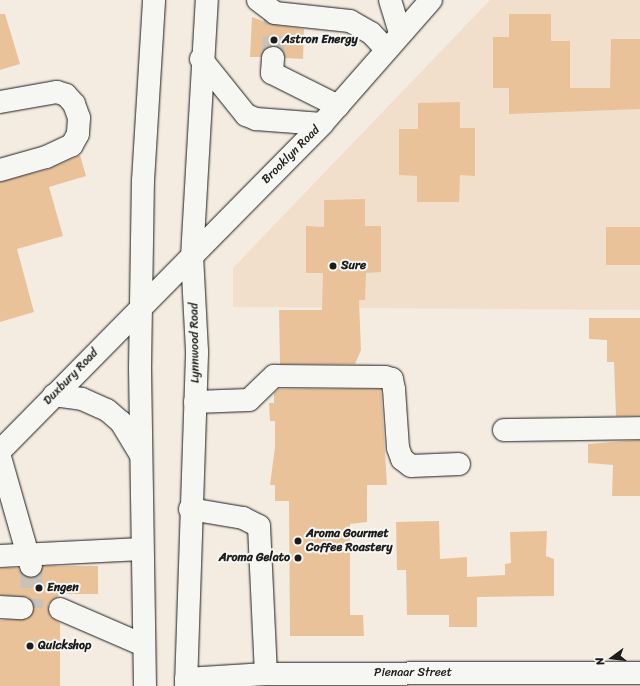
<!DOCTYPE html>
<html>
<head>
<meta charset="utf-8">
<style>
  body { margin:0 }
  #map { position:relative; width:640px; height:686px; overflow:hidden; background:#f4ece0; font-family:Sriracha,sans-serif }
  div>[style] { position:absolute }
  .built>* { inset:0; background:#f1dfcb }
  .building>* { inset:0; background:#eac29a; transform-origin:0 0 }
  .minor-tunnel>* { height:22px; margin-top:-11px; transform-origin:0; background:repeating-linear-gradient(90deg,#c9c2b9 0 22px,transparent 0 33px) }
  .roads { filter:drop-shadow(0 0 1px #1c1c1c) drop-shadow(0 0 1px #1c1c1c) }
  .minor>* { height:22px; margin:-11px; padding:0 11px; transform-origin:11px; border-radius:11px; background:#f6f6f2 }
  .major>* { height:22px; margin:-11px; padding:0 11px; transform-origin:11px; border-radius:11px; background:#f6f6f2 }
  .dots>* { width:11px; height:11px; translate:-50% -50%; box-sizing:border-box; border:2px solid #f6f6f2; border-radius:50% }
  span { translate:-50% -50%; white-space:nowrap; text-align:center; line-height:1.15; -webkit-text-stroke:4px #f6f6f2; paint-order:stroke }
  .poi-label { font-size:12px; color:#1c1c1c; font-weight:700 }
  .left { translate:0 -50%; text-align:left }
  .right { translate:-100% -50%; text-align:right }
  .street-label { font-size:12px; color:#1c1c1c }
  .north { position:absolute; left:592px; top:638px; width:40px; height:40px; -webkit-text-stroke:3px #f6f6f2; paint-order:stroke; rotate:255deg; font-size:11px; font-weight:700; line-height:16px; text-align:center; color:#1c1c1c }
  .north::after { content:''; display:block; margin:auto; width:14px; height:18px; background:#1c1c1c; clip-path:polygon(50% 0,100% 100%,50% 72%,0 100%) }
</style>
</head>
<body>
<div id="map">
  <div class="built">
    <i style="clip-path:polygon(490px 0,640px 0,640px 310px,233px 307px,233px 268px)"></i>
  </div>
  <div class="building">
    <i style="clip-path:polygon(0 14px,5px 14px,20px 64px,0 70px)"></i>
    <i style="clip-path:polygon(509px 14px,551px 14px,551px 41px,570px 41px,570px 88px,610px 88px,611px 39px,640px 39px,640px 109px,509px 114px,509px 88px,493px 88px,493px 37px,509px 37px)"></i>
    <i style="clip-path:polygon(252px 17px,274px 25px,304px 29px,303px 59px,285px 58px,280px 48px,273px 46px,263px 51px,261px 57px,250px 57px)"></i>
    <i style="clip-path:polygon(460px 102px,460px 128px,475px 128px,475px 176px,460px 175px,459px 202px,417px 202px,417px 176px,399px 175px,399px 129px,418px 129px,418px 103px)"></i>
    <i style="clip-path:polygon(80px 155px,86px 176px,49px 187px,63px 236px,17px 249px,34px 312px,0 322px,0 182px,49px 169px)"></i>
    <i style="clip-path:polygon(365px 199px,365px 226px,381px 226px,381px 272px,366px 273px,365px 300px,359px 300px,361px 350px,355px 364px,280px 364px,279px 310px,322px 310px,323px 273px,306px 273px,306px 226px,324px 227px,324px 200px)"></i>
    <i style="left:606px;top:227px;width:34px;height:38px"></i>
    <i style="clip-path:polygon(589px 318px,640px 318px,640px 416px,616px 416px,614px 362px,607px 362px,607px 340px,589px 339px)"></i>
    <i style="clip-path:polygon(279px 389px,381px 389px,387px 485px,367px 485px,367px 522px,350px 524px,350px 615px,363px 615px,364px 636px,290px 636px,289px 501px,275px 501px,275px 485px,270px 485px,275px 447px,275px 421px,270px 421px,269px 403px,274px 403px,274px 393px)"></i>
    <i style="clip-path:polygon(640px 440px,640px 496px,612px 496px,613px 465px,588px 463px,588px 444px)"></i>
    <i style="clip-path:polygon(439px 521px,440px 559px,467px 557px,467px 577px,505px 575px,505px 564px,511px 563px,510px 532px,547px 531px,546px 556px,554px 559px,554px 596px,477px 597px,477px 627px,449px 627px,449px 615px,407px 615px,406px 570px,397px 570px,396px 522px)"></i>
    <i style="clip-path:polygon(43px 566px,98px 566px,98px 594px,61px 594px,48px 604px,50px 616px,60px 623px,60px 686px,0 686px,0 620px,27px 619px,34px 608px,28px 597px,0 595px,0 568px,18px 568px,23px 575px,34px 578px)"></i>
  </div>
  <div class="minor-tunnel">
    <i style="left:273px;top:58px;width:40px;rotate:-87.1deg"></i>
    <i style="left:31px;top:566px;width:42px;rotate:88.6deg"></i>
  </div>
  <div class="roads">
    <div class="minor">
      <i style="left:258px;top:0;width:21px;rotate:37deg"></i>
      <i style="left:275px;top:13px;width:75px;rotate:6.1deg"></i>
      <i style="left:350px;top:21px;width:24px;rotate:30deg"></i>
      <i style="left:371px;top:33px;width:22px;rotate:47deg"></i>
      <i style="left:390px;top:0;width:34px;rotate:73deg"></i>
      <i style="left:273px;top:58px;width:15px;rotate:94deg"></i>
      <i style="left:272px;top:73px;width:74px;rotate:26.6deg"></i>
      <i style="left:0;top:102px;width:58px;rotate:-10deg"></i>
      <i style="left:57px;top:92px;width:9px;rotate:18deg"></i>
      <i style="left:66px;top:95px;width:12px;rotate:48deg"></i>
      <i style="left:74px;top:104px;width:15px;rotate:70deg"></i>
      <i style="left:79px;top:118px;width:16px;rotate:94deg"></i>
      <i style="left:78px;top:134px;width:13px;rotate:119deg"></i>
      <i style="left:72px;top:145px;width:29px;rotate:155deg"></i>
      <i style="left:46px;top:157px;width:48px;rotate:164.2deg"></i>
      <i style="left:195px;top:402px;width:54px;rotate:-2.1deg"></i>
      <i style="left:249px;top:400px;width:35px;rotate:-44deg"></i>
      <i style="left:274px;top:376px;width:111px;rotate:0.5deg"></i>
      <i style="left:385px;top:377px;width:7px;rotate:16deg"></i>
      <i style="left:392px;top:379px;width:10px;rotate:79deg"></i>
      <i style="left:394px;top:389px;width:59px;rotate:86.1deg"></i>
      <i style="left:398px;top:448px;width:12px;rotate:70deg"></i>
      <i style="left:402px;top:459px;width:11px;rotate:38deg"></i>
      <i style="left:411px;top:466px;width:48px;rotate:-2.4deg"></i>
      <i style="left:504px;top:430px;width:136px;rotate:-0.8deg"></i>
      <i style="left:0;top:457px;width:113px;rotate:74.1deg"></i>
      <i style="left:190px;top:509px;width:54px;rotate:9.6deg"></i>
      <i style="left:243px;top:518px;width:18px;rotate:27deg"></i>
      <i style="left:259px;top:526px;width:148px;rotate:87.3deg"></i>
      <i style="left:0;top:556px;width:142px;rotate:-2.8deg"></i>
      <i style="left:0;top:607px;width:22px;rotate:3deg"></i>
      <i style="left:60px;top:609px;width:90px;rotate:23.4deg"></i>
      <i style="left:186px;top:679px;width:80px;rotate:-3.6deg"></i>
      <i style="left:266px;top:674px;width:374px;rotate:-0.2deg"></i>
    </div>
    <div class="major">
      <i style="left:201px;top:59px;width:72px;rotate:51.2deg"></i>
      <i style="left:246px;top:115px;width:11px;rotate:22deg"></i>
      <i style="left:256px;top:119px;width:66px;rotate:4.3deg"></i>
      <i style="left:54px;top:395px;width:28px;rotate:8deg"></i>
      <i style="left:82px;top:399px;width:27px;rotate:24deg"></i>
      <i style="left:107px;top:410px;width:18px;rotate:41deg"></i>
      <i style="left:121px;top:422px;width:39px;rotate:59deg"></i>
      <i style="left:0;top:451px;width:459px;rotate:-45.4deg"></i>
      <i style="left:322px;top:124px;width:165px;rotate:-48.7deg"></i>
      <i style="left:145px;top:686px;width:318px;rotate:-90.9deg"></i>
      <i style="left:140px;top:368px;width:187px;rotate:-89.1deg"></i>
      <i style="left:143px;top:181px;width:181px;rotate:-86.5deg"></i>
      <i style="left:186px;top:686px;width:335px;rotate:-88.1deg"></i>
      <i style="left:197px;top:351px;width:94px;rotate:-93deg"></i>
      <i style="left:192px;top:257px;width:257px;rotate:-86.7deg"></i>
    </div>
  </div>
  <div class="dots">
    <i style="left:274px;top:40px;background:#1c1c1c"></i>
    <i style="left:333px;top:266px;background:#1c1c1c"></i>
    <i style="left:298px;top:541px;background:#1c1c1c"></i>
    <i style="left:298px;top:558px;background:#1c1c1c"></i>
    <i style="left:39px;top:588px;background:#1c1c1c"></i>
    <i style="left:30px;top:646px;background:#1c1c1c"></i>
  </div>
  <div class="poi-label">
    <span class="left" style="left:282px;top:40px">Astron Energy</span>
    <span class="left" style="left:341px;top:266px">Sure</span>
    <span class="left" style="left:306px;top:541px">Aroma Gourmet<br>Coffee Roastery</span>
    <span class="right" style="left:290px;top:558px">Aroma Gelato</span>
    <span class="left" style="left:47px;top:588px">Engen</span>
    <span class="left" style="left:38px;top:646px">Quickshop</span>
  </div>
  <div class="street-label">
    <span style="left:291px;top:155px;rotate:-45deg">Brooklyn Road</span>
    <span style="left:195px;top:343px;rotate:-91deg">Lynnwood Road</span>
    <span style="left:71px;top:377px;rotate:-46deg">Duxbury Road</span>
    <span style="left:413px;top:673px">Pienaar Street</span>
  </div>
  <div class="north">N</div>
</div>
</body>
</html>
